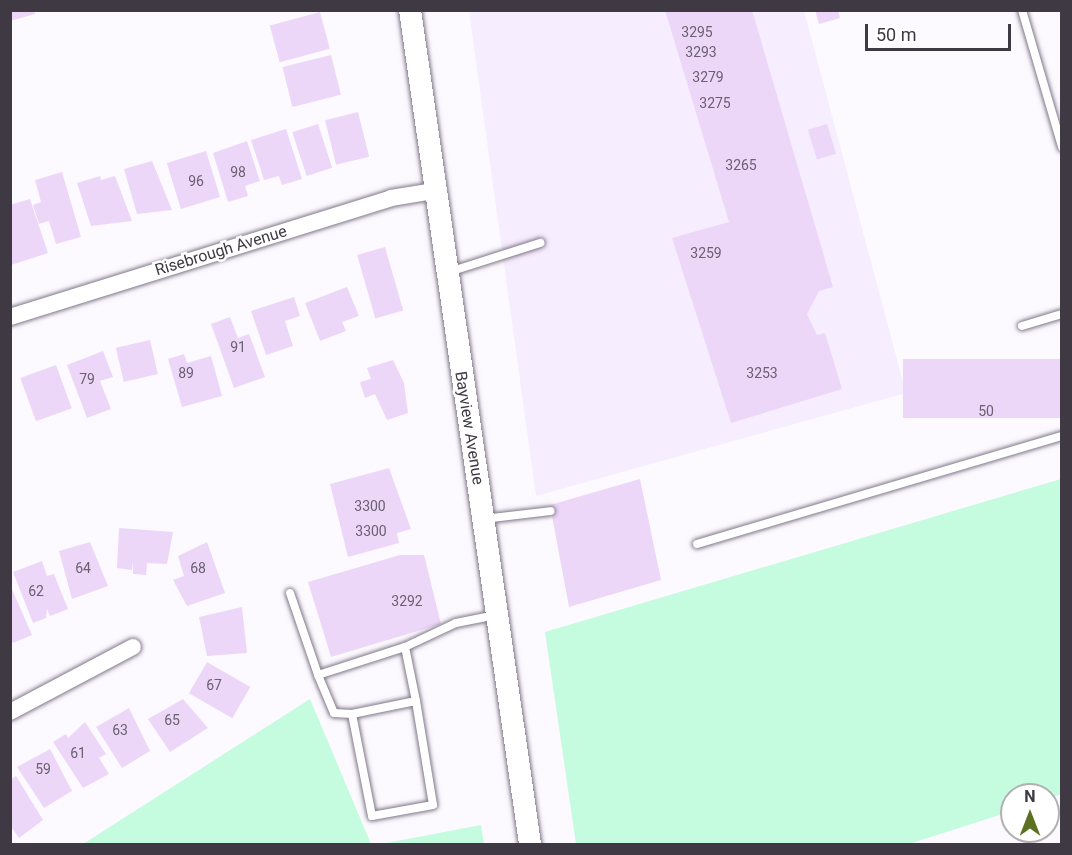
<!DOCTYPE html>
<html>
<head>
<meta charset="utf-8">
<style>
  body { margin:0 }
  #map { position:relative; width:1072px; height:855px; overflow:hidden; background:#fcfafe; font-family:Roboto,sans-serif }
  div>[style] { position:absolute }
  .built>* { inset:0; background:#f6edfe }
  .green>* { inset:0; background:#c5fbdf }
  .building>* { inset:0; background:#edd7f9; transform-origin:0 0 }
  .roads { filter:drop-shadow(0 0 2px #81778a) drop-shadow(0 0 2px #81778a) }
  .service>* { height:8px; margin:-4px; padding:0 4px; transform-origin:4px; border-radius:4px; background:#fff }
  .minor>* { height:16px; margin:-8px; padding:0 8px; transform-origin:8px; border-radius:8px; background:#fff }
  .secondary>* { height:22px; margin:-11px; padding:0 11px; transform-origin:11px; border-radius:11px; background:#fff }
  span { translate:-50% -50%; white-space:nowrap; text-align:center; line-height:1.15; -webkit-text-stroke:5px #fff; paint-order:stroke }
  .number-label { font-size:14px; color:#6a6070 }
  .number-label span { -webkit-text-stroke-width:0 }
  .street-label { font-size:16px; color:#3e3942 }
  .frame { position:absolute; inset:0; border:12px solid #3e3942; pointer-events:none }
  .north { position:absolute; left:1000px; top:783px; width:60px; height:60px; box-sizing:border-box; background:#fff; border:2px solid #b2b0b3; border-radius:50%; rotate:0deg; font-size:16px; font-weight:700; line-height:24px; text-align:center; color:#3e3942 }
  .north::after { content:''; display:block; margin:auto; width:21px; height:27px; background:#5b7121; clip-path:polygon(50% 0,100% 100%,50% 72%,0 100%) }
  .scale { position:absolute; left:865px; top:24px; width:146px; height:27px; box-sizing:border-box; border:3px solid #3e3942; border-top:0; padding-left:8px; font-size:18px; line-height:21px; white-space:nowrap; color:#3e3942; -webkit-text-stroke:4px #fff; paint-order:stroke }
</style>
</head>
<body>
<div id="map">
  <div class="built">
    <i style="clip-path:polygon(469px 11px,804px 11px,906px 393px,536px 496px)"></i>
  </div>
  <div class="green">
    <i style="clip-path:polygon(1061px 479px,1061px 794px,1048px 799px,1012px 795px,1012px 811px,909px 844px,576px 844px,545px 632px)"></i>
    <i style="clip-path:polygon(310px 699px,371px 844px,83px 844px)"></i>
    <i style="clip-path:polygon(481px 825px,484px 844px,381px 844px)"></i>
  </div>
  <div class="building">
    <i style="clip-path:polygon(10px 10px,34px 10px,35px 14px,10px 21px)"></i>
    <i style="clip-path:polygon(665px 10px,752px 10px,833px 287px,819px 291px,807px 314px,817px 335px,825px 333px,842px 389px,731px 423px,672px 238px,729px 222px)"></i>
    <i style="clip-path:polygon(815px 10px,838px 10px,840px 18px,819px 24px)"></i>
    <i style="left:320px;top:12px;width:38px;height:52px;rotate:75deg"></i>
    <i style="left:331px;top:55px;width:41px;height:50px;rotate:76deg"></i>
    <i style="left:358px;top:112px;width:46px;height:34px;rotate:76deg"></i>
    <i style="left:318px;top:124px;width:46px;height:27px;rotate:72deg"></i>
    <i style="left:827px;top:124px;width:31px;height:20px;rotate:73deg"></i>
    <i style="clip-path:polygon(286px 129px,302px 179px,282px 185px,279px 176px,264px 180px,251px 140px)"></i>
    <i style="clip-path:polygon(247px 141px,260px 181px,245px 186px,248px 196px,228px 202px,213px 153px)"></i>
    <i style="left:206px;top:151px;width:48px;height:41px;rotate:73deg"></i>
    <i style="clip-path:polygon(152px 161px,172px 210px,137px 214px,124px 169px)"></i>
    <i style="clip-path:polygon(62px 172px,81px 237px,56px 244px,49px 221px,39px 224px,33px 205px,41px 202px,35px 180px)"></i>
    <i style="clip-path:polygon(100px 176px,101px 180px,115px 176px,132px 221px,91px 226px,77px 183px)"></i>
    <i style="clip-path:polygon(30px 199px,48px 253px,11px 265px,10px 205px)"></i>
    <i style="left:385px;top:247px;width:66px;height:29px;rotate:74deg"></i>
    <i style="clip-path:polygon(347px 287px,359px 316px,342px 322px,346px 331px,320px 341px,305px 303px)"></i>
    <i style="clip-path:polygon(294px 297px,300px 316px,285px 321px,293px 346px,266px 355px,251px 311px)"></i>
    <i style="clip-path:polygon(230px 317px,238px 338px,249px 334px,265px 377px,234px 388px,211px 324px)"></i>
    <i style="left:150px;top:340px;width:35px;height:35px;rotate:77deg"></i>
    <i style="clip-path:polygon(103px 351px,113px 377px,100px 381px,111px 409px,87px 418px,67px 365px)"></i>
    <i style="clip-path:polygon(184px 354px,187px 363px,211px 356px,222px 396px,182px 407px,168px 359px)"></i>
    <i style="left:1062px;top:359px;width:59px;height:159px;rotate:90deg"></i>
    <i style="clip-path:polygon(393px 360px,404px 383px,408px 413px,387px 420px,375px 394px,365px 398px,360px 382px,371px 379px,367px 368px)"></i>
    <i style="left:56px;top:365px;width:46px;height:38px;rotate:70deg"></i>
    <i style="clip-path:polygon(389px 468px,411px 529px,397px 533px,399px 543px,348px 557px,330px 484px)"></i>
    <i style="clip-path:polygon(640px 479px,661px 580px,569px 607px,550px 505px)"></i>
    <i style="clip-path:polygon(119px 528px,173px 532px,167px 564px,147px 563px,146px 575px,133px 574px,133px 562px,132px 570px,117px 568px)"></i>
    <i style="clip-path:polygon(90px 542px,108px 586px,72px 599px,59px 551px)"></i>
    <i style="clip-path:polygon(207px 542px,225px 593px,187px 606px,173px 580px,184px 576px,178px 556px)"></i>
    <i style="clip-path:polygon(400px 555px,424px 555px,441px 624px,331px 657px,308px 582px)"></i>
    <i style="clip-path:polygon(42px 561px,47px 576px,54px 574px,68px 609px,50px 616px,47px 609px,46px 618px,33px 623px,13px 572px)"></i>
    <i style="clip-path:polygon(11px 587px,32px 635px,13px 643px,10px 637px)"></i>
    <i style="clip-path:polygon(242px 607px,247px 653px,207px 656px,199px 617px)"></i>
    <i style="left:207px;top:662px;width:50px;height:36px;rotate:30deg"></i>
    <i style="clip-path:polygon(183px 699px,208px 728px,170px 752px,148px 719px)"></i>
    <i style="clip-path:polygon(129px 708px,150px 751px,122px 768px,96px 727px)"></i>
    <i style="clip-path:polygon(85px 722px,106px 754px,99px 758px,109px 774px,83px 788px,53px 742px,66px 734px,68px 738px)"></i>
    <i style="clip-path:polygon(50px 749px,72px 791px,44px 808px,17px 767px)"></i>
    <i style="clip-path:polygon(16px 776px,43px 820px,19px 838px,10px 825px,10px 780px)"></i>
  </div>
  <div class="roads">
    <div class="service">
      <i style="left:1022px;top:10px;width:143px;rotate:73.7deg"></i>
      <i style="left:449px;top:272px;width:96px;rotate:-17.7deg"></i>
      <i style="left:1022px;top:326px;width:42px;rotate:-16.7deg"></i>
      <i style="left:483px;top:519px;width:68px;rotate:-6.7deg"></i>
      <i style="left:697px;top:544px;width:381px;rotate:-16.5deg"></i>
      <i style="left:290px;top:593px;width:87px;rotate:71.1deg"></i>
      <i style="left:318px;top:675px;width:91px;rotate:-17.8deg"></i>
      <i style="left:405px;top:647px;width:56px;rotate:-25.2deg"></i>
      <i style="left:456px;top:623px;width:41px;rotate:-11.3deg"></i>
      <i style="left:405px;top:647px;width:55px;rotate:78.5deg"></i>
      <i style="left:416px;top:701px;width:105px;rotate:80.7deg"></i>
      <i style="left:433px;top:805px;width:62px;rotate:169.8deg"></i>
      <i style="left:372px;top:816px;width:104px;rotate:-101.1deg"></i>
      <i style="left:352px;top:714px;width:65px;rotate:-11.5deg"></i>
      <i style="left:318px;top:675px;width:41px;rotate:67.2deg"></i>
      <i style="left:334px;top:713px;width:18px;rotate:3deg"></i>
    </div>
    <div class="minor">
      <i style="left:10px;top:317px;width:399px;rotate:-17.3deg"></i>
      <i style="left:391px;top:198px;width:44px;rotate:-9.2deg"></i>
      <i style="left:10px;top:712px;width:139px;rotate:-27.9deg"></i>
    </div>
    <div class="secondary">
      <i style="left:410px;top:10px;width:843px;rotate:81.81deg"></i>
    </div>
  </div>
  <div class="number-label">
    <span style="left:697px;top:32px">3295</span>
    <span style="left:701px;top:52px">3293</span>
    <span style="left:708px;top:77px">3279</span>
    <span style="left:715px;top:103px">3275</span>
    <span style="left:741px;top:165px">3265</span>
    <span style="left:238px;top:172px">98</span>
    <span style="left:196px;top:181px">96</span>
    <span style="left:706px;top:253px">3259</span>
    <span style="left:238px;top:347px">91</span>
    <span style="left:186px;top:373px">89</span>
    <span style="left:762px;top:373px">3253</span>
    <span style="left:87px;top:379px">79</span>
    <span style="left:986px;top:411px">50</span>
    <span style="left:370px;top:506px">3300</span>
    <span style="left:371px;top:531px">3300</span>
    <span style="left:83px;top:568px">64</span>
    <span style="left:198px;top:568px">68</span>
    <span style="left:36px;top:591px">62</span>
    <span style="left:407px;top:601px">3292</span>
    <span style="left:214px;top:685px">67</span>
    <span style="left:172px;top:720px">65</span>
    <span style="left:120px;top:730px">63</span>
    <span style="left:78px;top:753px">61</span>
    <span style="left:43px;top:769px">59</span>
  </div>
  <div class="street-label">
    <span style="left:221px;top:251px;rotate:-17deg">Risebrough Avenue</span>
    <span style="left:469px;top:428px;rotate:81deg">Bayview Avenue</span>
  </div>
  <div class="frame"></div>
  <div class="north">N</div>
  <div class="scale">50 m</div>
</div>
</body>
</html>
